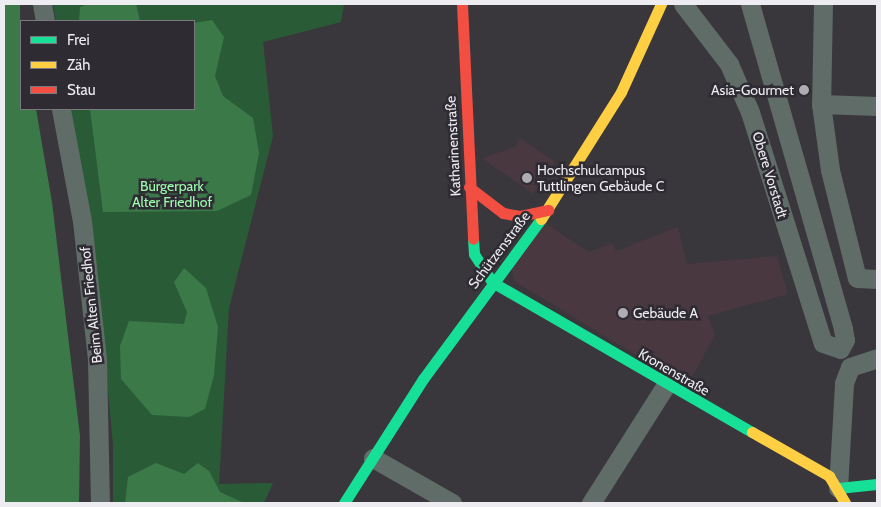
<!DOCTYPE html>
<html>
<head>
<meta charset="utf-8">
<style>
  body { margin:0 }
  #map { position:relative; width:881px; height:507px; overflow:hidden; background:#39373c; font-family:Cabin,sans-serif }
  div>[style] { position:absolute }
  .education>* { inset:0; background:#49383f }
  .green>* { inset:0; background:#295c36 }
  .forest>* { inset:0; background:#3b7949 }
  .street>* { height:19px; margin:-9.5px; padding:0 9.5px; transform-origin:9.5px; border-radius:9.5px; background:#606c68 }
  .fast>* { height:11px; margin:-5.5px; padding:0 5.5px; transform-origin:5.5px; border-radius:5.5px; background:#16e098 }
  .slow>* { height:11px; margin:-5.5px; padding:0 5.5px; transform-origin:5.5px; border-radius:5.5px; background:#ffcf43 }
  .jam>* { height:11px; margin:-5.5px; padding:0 5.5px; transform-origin:5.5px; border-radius:5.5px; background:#f24e42 }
  .dots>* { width:14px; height:14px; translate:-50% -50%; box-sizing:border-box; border:2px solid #2e2b33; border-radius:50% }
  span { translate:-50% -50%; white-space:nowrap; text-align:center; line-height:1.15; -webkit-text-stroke:5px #2e2b33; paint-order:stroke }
  .poi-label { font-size:14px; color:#edecf1 }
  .right { translate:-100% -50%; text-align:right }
  .left { translate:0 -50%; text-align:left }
  .street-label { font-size:14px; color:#edecf1 }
  .park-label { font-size:14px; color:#9bfdad }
  .frame { position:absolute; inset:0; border:5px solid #edecf1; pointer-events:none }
  .legend { position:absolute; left:20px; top:20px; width:175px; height:90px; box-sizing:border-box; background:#2e2b33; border:1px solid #7a787f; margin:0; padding:6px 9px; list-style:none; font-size:15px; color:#edecf1 }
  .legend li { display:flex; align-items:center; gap:10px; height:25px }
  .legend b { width:25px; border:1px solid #7a787f }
</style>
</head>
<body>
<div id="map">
  <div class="education">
    <i style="clip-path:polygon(520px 138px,555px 162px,533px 194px,482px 158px,515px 147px)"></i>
    <i style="clip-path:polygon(545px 223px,589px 252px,612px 243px,616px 251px,678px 227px,687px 264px,777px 256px,788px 294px,708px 316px,715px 335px,687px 386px,514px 281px,511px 267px)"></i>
  </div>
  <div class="green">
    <i style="clip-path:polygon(53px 4px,344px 4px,341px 22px,263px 42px,273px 136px,229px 308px,219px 484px,273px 483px,264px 503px,113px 503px,113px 445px,94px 242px,71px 109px,194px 109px,194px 21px,56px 21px)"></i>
  </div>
  <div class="forest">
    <i style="clip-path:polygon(4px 4px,20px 5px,21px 109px,36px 109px,52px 202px,80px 436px,79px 503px,4px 503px)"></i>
    <i style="clip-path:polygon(89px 4px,136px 4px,140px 21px,79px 21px,80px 7px)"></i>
    <i style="clip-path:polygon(212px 20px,224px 37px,215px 76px,223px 96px,253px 118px,259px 153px,251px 195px,217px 211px,103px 212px,90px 109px,194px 109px,194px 23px)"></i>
    <i style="clip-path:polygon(184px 268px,206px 288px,218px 327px,214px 375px,205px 409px,189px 417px,152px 415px,121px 379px,120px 346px,129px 321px,184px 324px,187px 312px,174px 282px)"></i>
    <i style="clip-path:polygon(156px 463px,184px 474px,198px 463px,209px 471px,220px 492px,244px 503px,125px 503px,128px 477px)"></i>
  </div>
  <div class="street">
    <i style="left:42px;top:4px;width:17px;rotate:80deg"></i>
    <i style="left:683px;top:4px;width:76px;rotate:52.5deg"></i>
    <i style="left:729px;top:64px;width:52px;rotate:66.4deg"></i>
    <i style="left:750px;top:112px;width:242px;rotate:72.5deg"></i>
    <i style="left:823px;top:343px;width:18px;rotate:19deg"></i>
    <i style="left:750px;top:4px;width:338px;rotate:74deg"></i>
    <i style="left:843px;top:329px;width:11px;rotate:80deg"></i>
    <i style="left:845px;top:340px;width:10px;rotate:119deg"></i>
    <i style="left:823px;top:4px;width:100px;rotate:91.1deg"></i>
    <i style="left:821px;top:104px;width:67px;rotate:82.2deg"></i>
    <i style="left:830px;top:170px;width:111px;rotate:76deg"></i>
    <i style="left:857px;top:278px;width:20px;rotate:3deg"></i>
    <i style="left:821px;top:104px;width:56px;rotate:2deg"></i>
    <i style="left:61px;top:109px;width:114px;rotate:79.4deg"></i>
    <i style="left:82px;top:221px;width:140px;rotate:83.8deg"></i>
    <i style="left:97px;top:360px;width:143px;rotate:88.8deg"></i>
    <i style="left:850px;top:367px;width:28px;rotate:-18deg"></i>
    <i style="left:373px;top:458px;width:91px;rotate:29.7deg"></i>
    <i style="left:838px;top:488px;width:105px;rotate:-86.7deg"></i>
    <i style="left:844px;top:383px;width:17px;rotate:-69deg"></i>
    <i style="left:591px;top:503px;width:140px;rotate:-57.6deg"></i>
  </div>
  <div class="fast">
    <i style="left:473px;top:239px;width:15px;rotate:86deg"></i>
    <i style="left:474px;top:254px;width:33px;rotate:57deg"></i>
    <i style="left:492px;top:282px;width:300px;rotate:30deg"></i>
    <i style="left:838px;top:488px;width:39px;rotate:-6deg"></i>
    <i style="left:344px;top:503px;width:147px;rotate:-57.5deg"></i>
    <i style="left:423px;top:379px;width:199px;rotate:-53.6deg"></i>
  </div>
  <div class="slow">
    <i style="left:541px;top:219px;width:150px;rotate:-57.8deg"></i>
    <i style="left:621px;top:92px;width:97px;rotate:-65.6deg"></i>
    <i style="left:752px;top:432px;width:89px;rotate:29.7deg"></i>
    <i style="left:829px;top:476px;width:31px;rotate:59deg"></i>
  </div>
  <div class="jam">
    <i style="left:462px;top:4px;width:235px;rotate:87.3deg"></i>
    <i style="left:469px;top:187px;width:43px;rotate:37.4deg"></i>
    <i style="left:503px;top:213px;width:17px;rotate:10deg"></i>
    <i style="left:520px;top:216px;width:29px;rotate:-12deg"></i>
  </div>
  <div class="dots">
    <i style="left:804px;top:90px;background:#aeadb2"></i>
    <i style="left:527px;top:178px;background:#aeadb2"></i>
    <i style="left:623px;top:313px;background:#aeadb2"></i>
  </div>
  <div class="poi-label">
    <span class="right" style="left:794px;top:90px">Asia-Gourmet</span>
    <span class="left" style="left:537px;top:178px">Hochschulcampus<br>Tuttlingen Gebäude C</span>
    <span class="left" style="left:633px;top:313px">Gebäude A</span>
  </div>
  <div class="street-label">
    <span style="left:453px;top:146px;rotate:-93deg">Katharinenstraße</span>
    <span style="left:770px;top:175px;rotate:73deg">Obere Vorstadt</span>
    <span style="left:499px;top:250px;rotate:-53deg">Schützenstraße</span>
    <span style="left:91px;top:305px;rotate:-96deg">Beim Alten Friedhof</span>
    <span style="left:674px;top:372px;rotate:30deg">Kronenstraße</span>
  </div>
  <div class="park-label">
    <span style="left:172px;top:194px">Bürgerpark<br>Alter Friedhof</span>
  </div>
  <div class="frame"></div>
  <ul class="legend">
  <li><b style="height:6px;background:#16e098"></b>Frei</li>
  <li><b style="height:6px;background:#ffcf43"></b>Zäh</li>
  <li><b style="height:6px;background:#f24e42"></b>Stau</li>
  </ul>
</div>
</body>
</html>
